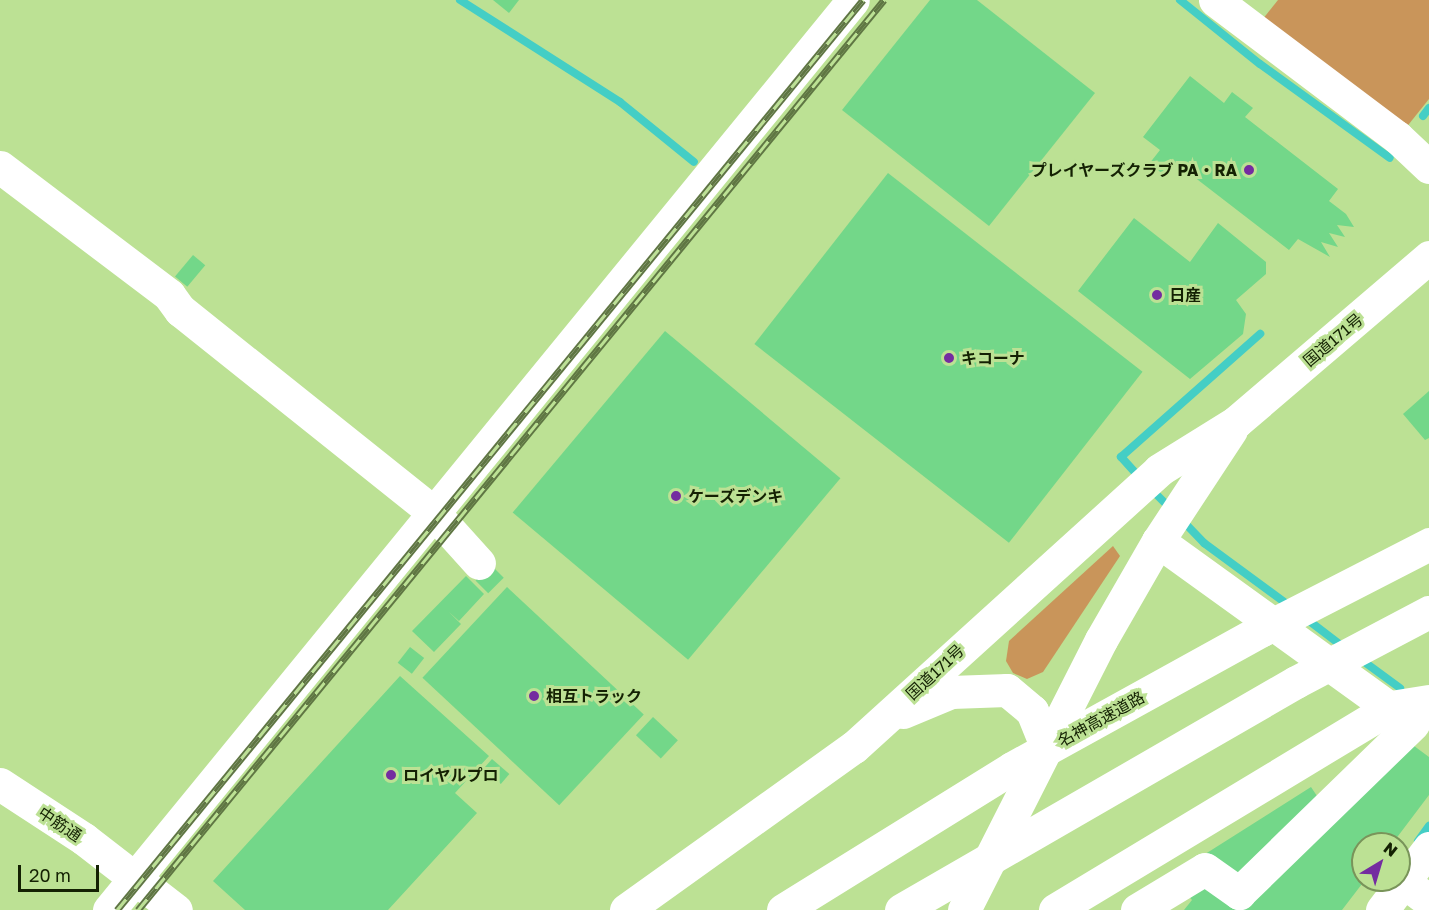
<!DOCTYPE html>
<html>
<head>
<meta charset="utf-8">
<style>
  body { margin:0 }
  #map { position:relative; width:1429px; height:910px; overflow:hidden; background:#bce194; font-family:"Golos Text","Noto Sans JP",sans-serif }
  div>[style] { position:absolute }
  .green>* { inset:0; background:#c9955a }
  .stream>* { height:8px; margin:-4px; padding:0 4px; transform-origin:4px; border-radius:4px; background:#44cec5 }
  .building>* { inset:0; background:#73d789; transform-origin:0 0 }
  .minor>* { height:33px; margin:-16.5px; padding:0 16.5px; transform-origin:16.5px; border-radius:16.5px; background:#fff }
  .highway>* { height:33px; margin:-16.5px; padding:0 16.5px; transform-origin:16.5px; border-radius:16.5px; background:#fff }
  .rail>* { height:7px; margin-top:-3.5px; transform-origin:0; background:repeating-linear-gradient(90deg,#bce194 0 14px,#5f7643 0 28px); box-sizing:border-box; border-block:2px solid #5f7643 }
  .dots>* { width:16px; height:16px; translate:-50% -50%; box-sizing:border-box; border:3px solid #bce194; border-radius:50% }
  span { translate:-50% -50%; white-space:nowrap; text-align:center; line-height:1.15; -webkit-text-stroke:6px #bce194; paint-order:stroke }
  .poi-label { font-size:16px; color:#142103; font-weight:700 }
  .right { translate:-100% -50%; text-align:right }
  .left { translate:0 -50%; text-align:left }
  .street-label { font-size:16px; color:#142103 }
  .north { position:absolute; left:1351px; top:832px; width:60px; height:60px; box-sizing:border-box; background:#bce194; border:2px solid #79945a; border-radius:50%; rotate:38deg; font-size:16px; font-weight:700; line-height:24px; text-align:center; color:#142103 }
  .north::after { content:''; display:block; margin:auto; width:21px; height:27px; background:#742ca0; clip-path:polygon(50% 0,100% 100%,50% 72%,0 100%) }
  .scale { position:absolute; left:18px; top:865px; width:81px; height:27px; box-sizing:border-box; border:3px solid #142103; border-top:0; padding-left:8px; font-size:18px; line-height:21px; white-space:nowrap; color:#142103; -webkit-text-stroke:4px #bce194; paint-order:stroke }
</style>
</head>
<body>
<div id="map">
  <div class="green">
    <i style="clip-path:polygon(1278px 0,1429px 0,1429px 99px,1405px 129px,1262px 20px)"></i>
    <i style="clip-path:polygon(1113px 546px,1120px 556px,1043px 672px,1027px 679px,1013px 673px,1006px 661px,1009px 641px)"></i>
  </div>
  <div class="stream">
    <i style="left:460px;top:0;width:190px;rotate:32.5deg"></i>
    <i style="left:620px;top:102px;width:95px;rotate:39deg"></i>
    <i style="left:1180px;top:0;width:102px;rotate:38.7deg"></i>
    <i style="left:1260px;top:64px;width:160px;rotate:35.9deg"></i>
    <i style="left:1423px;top:116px;width:10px;rotate:-53deg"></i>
    <i style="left:1141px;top:479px;width:30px;rotate:-132deg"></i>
    <i style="left:1121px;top:457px;width:186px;rotate:-41.5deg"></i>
    <i style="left:1150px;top:488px;width:30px;rotate:45deg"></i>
    <i style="left:1180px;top:518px;width:35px;rotate:46deg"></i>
    <i style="left:1204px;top:543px;width:108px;rotate:36.3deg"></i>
    <i style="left:1304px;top:617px;width:53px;rotate:37.3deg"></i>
    <i style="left:1359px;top:658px;width:51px;rotate:36.2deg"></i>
    <i style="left:1418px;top:841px;width:19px;rotate:-54deg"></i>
  </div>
  <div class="building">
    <i style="clip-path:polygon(493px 0,519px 0,509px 13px)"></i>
    <i style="clip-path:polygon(930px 0,977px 0,1095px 93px,989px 226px,842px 110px)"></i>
    <i style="clip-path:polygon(1190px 76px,1224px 103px,1232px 92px,1253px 108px,1245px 117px,1338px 189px,1329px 201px,1346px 214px,1354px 227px,1337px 225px,1345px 237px,1329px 233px,1338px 247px,1321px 242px,1330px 257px,1298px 239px,1289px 250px,1176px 163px,1166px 176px,1149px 164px,1160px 150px,1143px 137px)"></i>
    <i style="left:888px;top:173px;width:323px;height:217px;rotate:38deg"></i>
    <i style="clip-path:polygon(1134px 218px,1190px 262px,1218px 223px,1266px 262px,1266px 274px,1236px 300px,1246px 314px,1243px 334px,1190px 379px,1078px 291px)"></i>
    <i style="left:193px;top:255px;width:16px;height:28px;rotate:40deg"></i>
    <i style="left:665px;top:331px;width:229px;height:237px;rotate:40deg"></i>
    <i style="clip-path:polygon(1429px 391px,1429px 438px,1425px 440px,1403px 414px)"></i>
    <i style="left:491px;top:565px;width:18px;height:22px;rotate:45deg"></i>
    <i style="clip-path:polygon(466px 576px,484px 594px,459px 621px,449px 612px,461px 624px,434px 652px,412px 631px)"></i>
    <i style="left:507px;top:587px;width:187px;height:124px;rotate:43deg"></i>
    <i style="left:410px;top:647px;width:18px;height:20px;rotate:38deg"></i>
    <i style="clip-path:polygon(400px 676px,489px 756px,455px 793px,477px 813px,388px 910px,245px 910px,213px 881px)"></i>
    <i style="left:653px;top:717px;width:34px;height:25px;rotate:43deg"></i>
    <i style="clip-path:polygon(1406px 740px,1429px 757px,1429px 795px,1392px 844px,1363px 844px,1365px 880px,1342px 910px,1184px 910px,1192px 900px,1172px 875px,1311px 787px,1323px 805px)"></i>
    <i style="left:492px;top:759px;width:23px;height:13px;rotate:41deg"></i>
  </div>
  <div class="minor">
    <i style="left:1215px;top:0;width:228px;rotate:37deg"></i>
    <i style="left:1397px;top:137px;width:44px;rotate:43.2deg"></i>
    <i style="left:0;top:167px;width:212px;rotate:37.1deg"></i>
    <i style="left:169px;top:295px;width:19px;rotate:54deg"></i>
    <i style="left:180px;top:310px;width:322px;rotate:38.6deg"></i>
    <i style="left:432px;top:511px;width:70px;rotate:47.9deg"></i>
    <i style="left:1158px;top:541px;width:304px;rotate:35.8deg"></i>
    <i style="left:0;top:784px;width:100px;rotate:33.2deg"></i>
    <i style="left:84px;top:839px;width:116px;rotate:37.7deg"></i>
    <i style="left:1404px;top:882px;width:31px;rotate:37deg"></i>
    <i style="left:109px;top:910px;width:1175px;rotate:-50.73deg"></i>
    <i style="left:1055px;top:910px;width:393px;rotate:-31.1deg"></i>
    <i style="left:1391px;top:707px;width:38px;rotate:-9deg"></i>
    <i style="left:1137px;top:910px;width:79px;rotate:-31.1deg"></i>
    <i style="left:1205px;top:869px;width:42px;rotate:35.2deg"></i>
    <i style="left:1239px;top:893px;width:243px;rotate:-44.2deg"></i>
    <i style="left:1382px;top:910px;width:78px;rotate:-52.8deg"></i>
  </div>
  <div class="highway">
    <i style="left:903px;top:712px;width:52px;rotate:-22.6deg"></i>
    <i style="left:951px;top:692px;width:56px;rotate:-2deg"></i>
    <i style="left:1007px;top:690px;width:33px;rotate:40deg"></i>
    <i style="left:1032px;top:711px;width:40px;rotate:68deg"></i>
    <i style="left:626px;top:910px;width:280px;rotate:-35.6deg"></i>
    <i style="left:854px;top:747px;width:412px;rotate:-42.2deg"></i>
    <i style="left:1159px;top:470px;width:91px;rotate:-31.9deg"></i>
    <i style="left:1236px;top:422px;width:254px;rotate:-40.5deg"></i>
    <i style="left:783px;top:910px;width:269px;rotate:-31.8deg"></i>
    <i style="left:1012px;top:768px;width:286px;rotate:-28.9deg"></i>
    <i style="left:1262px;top:630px;width:188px;rotate:-27.2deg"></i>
    <i style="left:901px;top:910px;width:456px;rotate:-30deg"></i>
    <i style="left:1296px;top:682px;width:150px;rotate:-27.8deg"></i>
    <i style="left:964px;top:910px;width:303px;rotate:-63.1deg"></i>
    <i style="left:1101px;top:640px;width:114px;rotate:-60.1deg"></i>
    <i style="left:1158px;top:541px;width:133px;rotate:-56.7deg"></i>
  </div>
  <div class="rail">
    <i style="left:117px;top:910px;width:1177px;rotate:-50.66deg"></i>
    <i style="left:138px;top:910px;width:1177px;rotate:-50.66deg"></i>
  </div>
  <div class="dots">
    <i style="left:1249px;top:170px;background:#742ca0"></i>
    <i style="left:1157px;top:295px;background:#742ca0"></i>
    <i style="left:949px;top:358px;background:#742ca0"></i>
    <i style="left:676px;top:496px;background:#742ca0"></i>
    <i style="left:534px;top:696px;background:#742ca0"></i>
    <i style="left:391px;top:775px;background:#742ca0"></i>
  </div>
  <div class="poi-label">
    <span class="right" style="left:1237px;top:170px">プレイヤーズクラブ PA・RA</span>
    <span class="left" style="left:1169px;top:295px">日産</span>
    <span class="left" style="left:961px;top:358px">キコーナ</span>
    <span class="left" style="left:688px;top:496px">ケーズデンキ</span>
    <span class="left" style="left:546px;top:696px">相互トラック</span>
    <span class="left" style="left:403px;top:775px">ロイヤルプロ</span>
  </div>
  <div class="street-label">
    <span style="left:1333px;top:340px;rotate:-40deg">国道171号</span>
    <span style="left:935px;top:672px;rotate:-43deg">国道171号</span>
    <span style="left:1101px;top:719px;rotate:-29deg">名神高速道路</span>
    <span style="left:60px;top:824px;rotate:34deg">中筋通</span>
  </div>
  <div class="north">N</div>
  <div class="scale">20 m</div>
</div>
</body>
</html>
